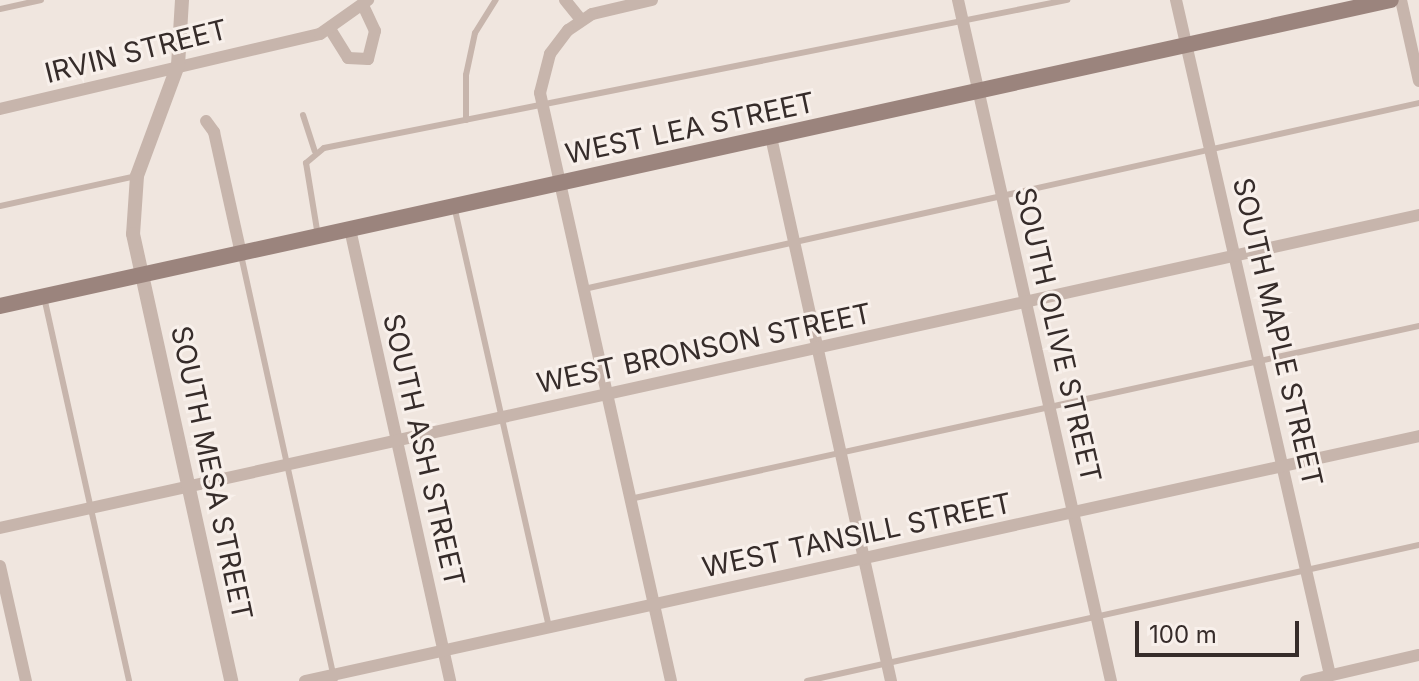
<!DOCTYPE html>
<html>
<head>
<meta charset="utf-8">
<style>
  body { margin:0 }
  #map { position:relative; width:1419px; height:681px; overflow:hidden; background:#f0e6df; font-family:Inter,sans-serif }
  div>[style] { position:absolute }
  .service>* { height:6px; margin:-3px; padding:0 3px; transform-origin:3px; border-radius:3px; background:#c7b5ac }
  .minor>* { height:12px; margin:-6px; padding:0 6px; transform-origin:6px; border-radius:6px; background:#c7b5ac }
  .tertiary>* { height:14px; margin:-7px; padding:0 7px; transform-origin:7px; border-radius:7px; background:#c7b5ac }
  .secondary>* { height:16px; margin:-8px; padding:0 8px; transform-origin:8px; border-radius:8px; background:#9b847d }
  span { translate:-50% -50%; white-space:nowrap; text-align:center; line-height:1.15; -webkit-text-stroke:6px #f8f0eb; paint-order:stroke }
  .street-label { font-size:28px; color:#362c2a }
  .scale { position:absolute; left:1135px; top:621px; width:164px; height:36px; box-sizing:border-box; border:4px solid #362c2a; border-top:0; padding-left:10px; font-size:24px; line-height:28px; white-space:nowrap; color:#362c2a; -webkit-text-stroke:6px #f8f0eb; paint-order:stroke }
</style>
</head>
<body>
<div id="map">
  <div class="service">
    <i style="left:0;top:9px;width:42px;rotate:-12.4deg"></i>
    <i style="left:303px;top:115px;width:38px;rotate:72deg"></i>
    <i style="left:466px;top:120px;width:45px;rotate:-90deg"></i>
    <i style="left:466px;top:75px;width:43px;rotate:-77.9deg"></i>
    <i style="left:475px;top:33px;width:39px;rotate:-58deg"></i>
    <i style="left:0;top:206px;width:140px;rotate:-12.4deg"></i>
    <i style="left:455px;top:210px;width:428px;rotate:77.3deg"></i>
    <i style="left:318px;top:236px;width:74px;rotate:-99.3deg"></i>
    <i style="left:306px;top:163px;width:23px;rotate:-40deg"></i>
    <i style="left:324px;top:148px;width:758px;rotate:-11.27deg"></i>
    <i style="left:241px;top:255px;width:436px;rotate:77.6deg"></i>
    <i style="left:584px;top:289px;width:855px;rotate:-12.56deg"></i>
    <i style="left:44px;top:297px;width:393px;rotate:77.5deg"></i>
    <i style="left:630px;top:499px;width:808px;rotate:-12.37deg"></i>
    <i style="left:807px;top:681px;width:627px;rotate:-12.53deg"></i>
  </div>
  <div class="minor">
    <i style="left:565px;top:0;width:26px;rotate:51deg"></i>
    <i style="left:652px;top:0;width:62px;rotate:166.9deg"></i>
    <i style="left:592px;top:14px;width:29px;rotate:146deg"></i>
    <i style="left:568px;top:30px;width:30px;rotate:127deg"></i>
    <i style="left:550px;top:54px;width:40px;rotate:104.4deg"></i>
    <i style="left:540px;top:93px;width:602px;rotate:77.44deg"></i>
    <i style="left:958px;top:0;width:698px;rotate:77.34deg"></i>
    <i style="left:1176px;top:0;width:692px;rotate:77.15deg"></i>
    <i style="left:1401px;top:0;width:83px;rotate:77.5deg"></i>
    <i style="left:330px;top:29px;width:34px;rotate:58deg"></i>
    <i style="left:348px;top:58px;width:20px;rotate:3deg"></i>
    <i style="left:368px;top:59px;width:29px;rotate:-76deg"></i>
    <i style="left:375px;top:31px;width:29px;rotate:-115deg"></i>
    <i style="left:0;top:109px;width:329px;rotate:-13.2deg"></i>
    <i style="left:320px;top:34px;width:59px;rotate:-35.3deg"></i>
    <i style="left:206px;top:121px;width:14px;rotate:54deg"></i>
    <i style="left:214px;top:132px;width:125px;rotate:77.5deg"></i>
    <i style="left:771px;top:137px;width:557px;rotate:77.56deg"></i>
    <i style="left:350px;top:229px;width:463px;rotate:77.5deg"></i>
    <i style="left:0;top:528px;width:1453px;rotate:-12.44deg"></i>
    <i style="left:0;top:566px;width:118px;rotate:77.3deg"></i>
    <i style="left:305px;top:681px;width:1141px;rotate:-12.4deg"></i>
    <i style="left:1306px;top:681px;width:116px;rotate:-13deg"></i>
  </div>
  <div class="tertiary">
    <i style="left:182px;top:0;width:65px;rotate:93.5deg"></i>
    <i style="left:178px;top:65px;width:118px;rotate:110.3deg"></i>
    <i style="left:137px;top:176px;width:58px;rotate:93.9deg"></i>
    <i style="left:133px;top:234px;width:458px;rotate:77.6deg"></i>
  </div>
  <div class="secondary">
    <i style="left:0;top:306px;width:1424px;rotate:-12.41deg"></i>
  </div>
  <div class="street-label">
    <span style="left:136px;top:51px;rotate:-14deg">IRVIN STREET</span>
    <span style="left:690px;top:128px;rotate:-12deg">WEST LEA STREET</span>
    <span style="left:1278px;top:332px;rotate:77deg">SOUTH MAPLE STREET</span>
    <span style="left:1058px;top:335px;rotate:77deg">SOUTH OLIVE STREET</span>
    <span style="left:704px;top:348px;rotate:-12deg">WEST BRONSON STREET</span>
    <span style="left:424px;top:450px;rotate:77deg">SOUTH ASH STREET</span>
    <span style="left:212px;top:473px;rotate:78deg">SOUTH MESA STREET</span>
    <span style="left:857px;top:535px;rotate:-12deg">WEST TANSILL STREET</span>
  </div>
  <div class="scale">100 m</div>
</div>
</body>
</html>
